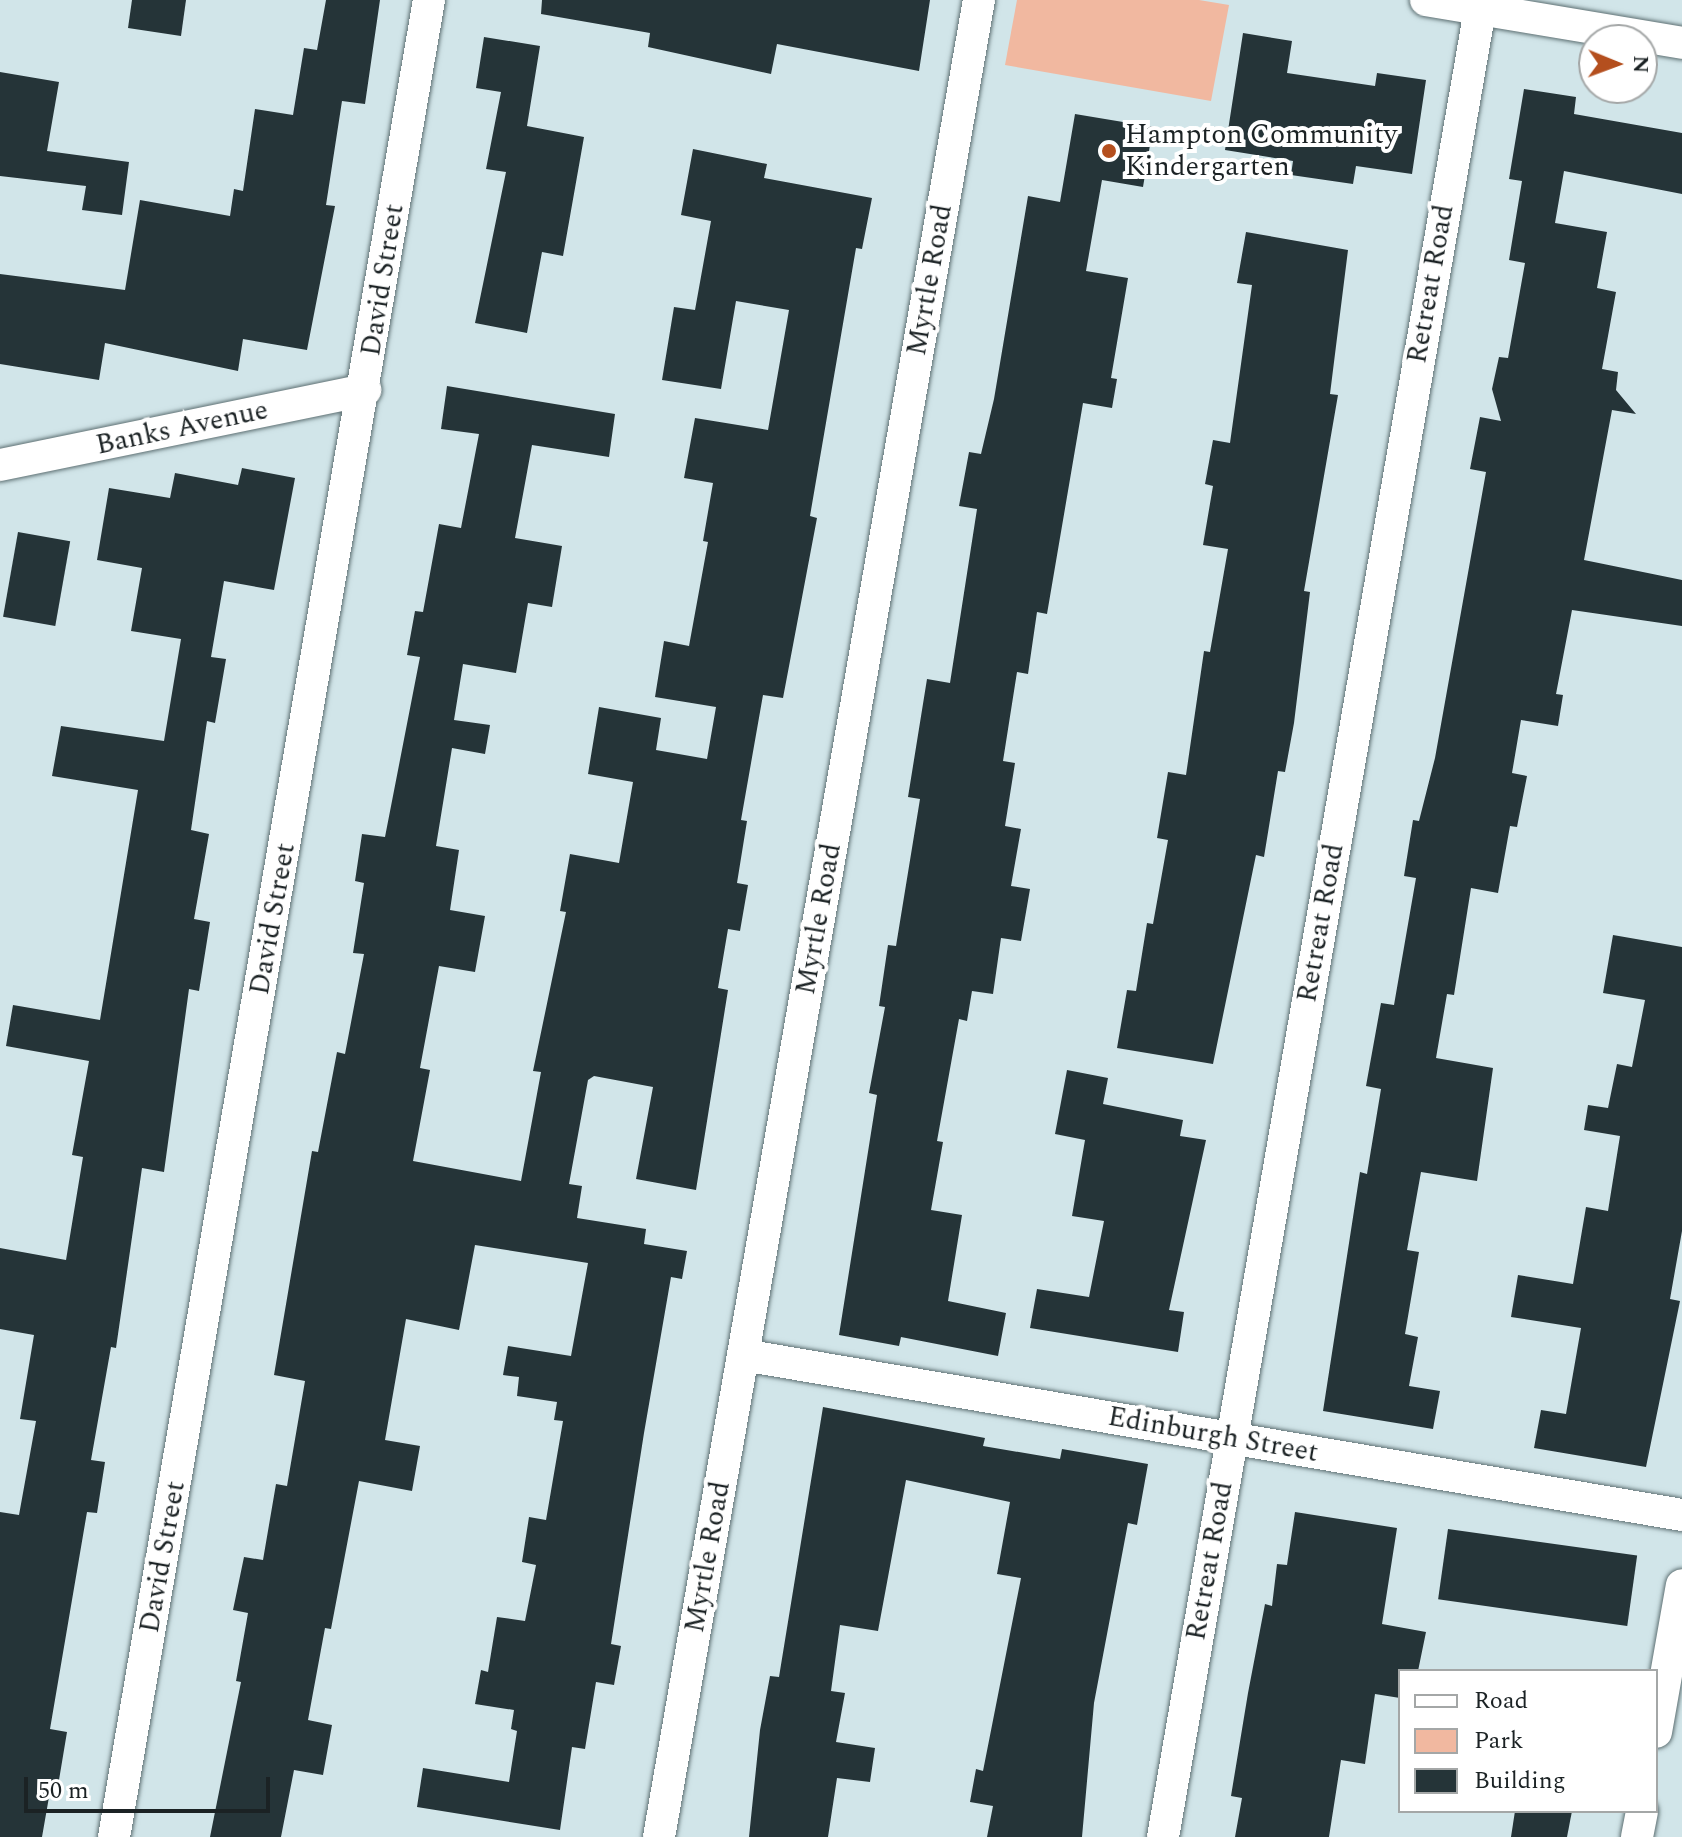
<!DOCTYPE html>
<html>
<head>
<meta charset="utf-8">
<style>
  body { margin:0 }
  #map { position:relative; width:1682px; height:1837px; overflow:hidden; background:#d1e5e9; font-family:Spectral,serif }
  div>[style] { position:absolute }
  .green>* { inset:0; background:#f1b8a0 }
  .building>* { inset:0; background:#253438; transform-origin:0 0 }
  .roads { filter:drop-shadow(0 0 2px #5e7073) drop-shadow(0 0 2px #5e7073) }
  .street>* { height:32px; margin:-16px; padding:0 16px; transform-origin:16px; border-radius:16px; background:#fff }
  .dots>* { width:22px; height:22px; translate:-50% -50%; box-sizing:border-box; border:4px solid #fff; border-radius:50% }
  span { translate:-50% -50%; white-space:nowrap; text-align:center; line-height:1.15; -webkit-text-stroke:8px #fff; paint-order:stroke }
  .poi-label { font-size:28px; color:#1b2224 }
  .left { translate:0 -50%; text-align:left }
  .street-label { font-size:28px; color:#1b2224 }
  .legend { position:absolute; left:1398px; top:1669px; width:260px; height:144px; box-sizing:border-box; background:#fff; border:2px solid #a4a7a7; margin:0; padding:10px 14px; list-style:none; font-size:24px; color:#1b2224 }
  .legend li { display:flex; align-items:center; gap:16px; height:40px }
  .legend b { width:40px; border:2px solid #a4a7a7 }
  .north { position:absolute; left:1578px; top:24px; width:80px; height:80px; box-sizing:border-box; background:#fff; border:2px solid #a4a7a7; border-radius:50%; rotate:91deg; font-size:22px; font-weight:700; line-height:32px; text-align:center; color:#1b2224 }
  .north::after { content:''; display:block; margin:auto; width:28px; height:36px; background:#b44f1e; clip-path:polygon(50% 0,100% 100%,50% 72%,0 100%) }
  .scale { position:absolute; left:24px; top:1777px; width:246px; height:36px; box-sizing:border-box; border:4px solid #1b2224; border-top:0; padding-left:10px; font-size:24px; line-height:28px; white-space:nowrap; color:#1b2224; -webkit-text-stroke:6px #fff; paint-order:stroke }
</style>
</head>
<body>
<div id="map">
  <div class="green">
    <i style="clip-path:polygon(1017px 0,1199px 0,1229px 5px,1211px 101px,1005px 65px)"></i>
  </div>
  <div class="building">
    <i style="clip-path:polygon(132px 0,186px 0,181px 36px,128px 28px)"></i>
    <i style="clip-path:polygon(326px 0,380px 0,365px 104px,342px 101px,326px 205px,335px 206px,307px 350px,243px 339px,238px 371px,105px 343px,99px 380px,0 364px,0 274px,125px 290px,140px 200px,230px 216px,234px 189px,243px 191px,255px 109px,293px 115px,304px 48px,317px 50px)"></i>
    <i style="clip-path:polygon(542px 0,930px 0,919px 71px,777px 44px,771px 74px,648px 47px,650px 33px,541px 14px)"></i>
    <i style="clip-path:polygon(1243px 33px,1292px 41px,1287px 73px,1375px 86px,1377px 73px,1426px 80px,1412px 174px,1356px 166px,1353px 184px,1291px 175px,1293px 161px,1225px 150px)"></i>
    <i style="clip-path:polygon(484px 37px,540px 46px,527px 126px,584px 137px,563px 256px,542px 252px,527px 333px,475px 323px,506px 172px,486px 169px,501px 92px,476px 88px)"></i>
    <i style="clip-path:polygon(0 72px,59px 82px,47px 151px,129px 162px,122px 215px,82px 210px,86px 186px,0 176px)"></i>
    <i style="clip-path:polygon(1524px 89px,1576px 97px,1574px 114px,1682px 133px,1682px 194px,1564px 171px,1555px 223px,1607px 232px,1597px 288px,1616px 292px,1602px 369px,1618px 372px,1616px 390px,1636px 414px,1612px 410px,1584px 560px,1682px 580px,1682px 626px,1572px 610px,1556px 694px,1563px 695px,1558px 726px,1521px 720px,1512px 773px,1527px 776px,1517px 827px,1510px 826px,1498px 893px,1471px 888px,1454px 995px,1447px 994px,1436px 1058px,1493px 1068px,1477px 1181px,1421px 1172px,1407px 1250px,1419px 1252px,1405px 1334px,1418px 1337px,1409px 1386px,1440px 1391px,1433px 1429px,1323px 1411px,1360px 1172px,1367px 1174px,1381px 1089px,1366px 1086px,1381px 1003px,1394px 1005px,1416px 878px,1404px 876px,1413px 820px,1419px 821px,1435px 758px,1486px 472px,1470px 469px,1480px 417px,1501px 421px,1492px 389px,1499px 357px,1508px 358px,1525px 263px,1509px 260px,1522px 181px,1509px 179px)"></i>
    <i style="clip-path:polygon(1075px 114px,1153px 127px,1143px 187px,1102px 180px,1086px 271px,1128px 278px,1111px 378px,1117px 379px,1112px 408px,1083px 403px,1047px 614px,1037px 612px,1028px 674px,1017px 672px,1003px 761px,1015px 763px,1005px 826px,1021px 829px,1011px 886px,1030px 889px,1021px 941px,1001px 938px,993px 994px,972px 991px,967px 1021px,959px 1019px,937px 1141px,943px 1142px,931px 1210px,962px 1215px,948px 1301px,1006px 1313px,998px 1356px,901px 1337px,899px 1346px,839px 1335px,877px 1095px,869px 1093px,885px 1007px,879px 1006px,888px 945px,896px 946px,920px 799px,908px 797px,927px 679px,950px 683px,977px 509px,959px 506px,969px 452px,981px 454px,994px 399px,1028px 196px,1060px 202px)"></i>
    <i style="clip-path:polygon(693px 149px,767px 164px,764px 178px,872px 198px,862px 249px,856px 248px,810px 516px,817px 518px,783px 698px,763px 695px,741px 820px,747px 821px,737px 883px,748px 885px,740px 931px,728px 929px,718px 988px,728px 990px,696px 1190px,636px 1179px,653px 1087px,594px 1076px,588px 1080px,569px 1184px,582px 1186px,577px 1218px,646px 1229px,644px 1244px,687px 1251px,682px 1279px,671px 1277px,644px 1433px,611px 1644px,621px 1646px,614px 1685px,596px 1682px,585px 1749px,572px 1747px,560px 1830px,417px 1807px,423px 1768px,509px 1782px,517px 1731px,511px 1729px,514px 1710px,475px 1704px,481px 1670px,488px 1672px,497px 1617px,525px 1621px,536px 1565px,522px 1562px,529px 1517px,546px 1520px,563px 1421px,554px 1420px,557px 1402px,517px 1396px,519px 1377px,503px 1375px,508px 1346px,571px 1356px,588px 1263px,475px 1245px,459px 1330px,406px 1319px,385px 1440px,420px 1446px,412px 1491px,359px 1481px,331px 1629px,325px 1628px,308px 1720px,332px 1725px,323px 1775px,294px 1770px,281px 1837px,210px 1837px,241px 1682px,236px 1681px,248px 1613px,233px 1610px,244px 1557px,263px 1560px,276px 1484px,287px 1486px,305px 1381px,274px 1375px,312px 1151px,318px 1152px,337px 1052px,345px 1054px,364px 954px,353px 953px,364px 883px,355px 881px,362px 834px,385px 837px,420px 657px,407px 655px,415px 611px,423px 612px,439px 524px,461px 528px,479px 434px,441px 429px,447px 386px,615px 414px,609px 457px,532px 445px,515px 538px,562px 546px,552px 607px,528px 603px,516px 673px,463px 664px,454px 720px,490px 725px,485px 754px,452px 748px,436px 846px,459px 850px,450px 910px,485px 916px,475px 972px,439px 966px,420px 1068px,430px 1070px,413px 1161px,521px 1181px,541px 1072px,533px 1071px,566px 912px,560px 911px,570px 854px,619px 863px,633px 782px,588px 774px,599px 707px,661px 718px,656px 750px,707px 759px,716px 707px,655px 697px,664px 641px,689px 646px,708px 542px,703px 541px,713px 483px,684px 478px,695px 418px,768px 430px,789px 310px,736px 301px,721px 389px,662px 380px,674px 307px,695px 310px,711px 221px,681px 215px)"></i>
    <i style="clip-path:polygon(1246px 232px,1348px 250px,1330px 394px,1338px 395px,1304px 591px,1310px 592px,1294px 723px,1285px 772px,1278px 771px,1264px 857px,1256px 855px,1213px 1064px,1117px 1048px,1127px 990px,1136px 991px,1147px 923px,1153px 924px,1168px 840px,1157px 838px,1168px 772px,1186px 775px,1204px 651px,1210px 652px,1228px 549px,1203px 545px,1213px 486px,1205px 484px,1213px 440px,1230px 443px,1252px 285px,1237px 283px)"></i>
    <i style="clip-path:polygon(242px 468px,295px 478px,274px 590px,224px 581px,211px 657px,226px 659px,215px 723px,207px 721px,191px 830px,209px 834px,194px 919px,210px 922px,199px 991px,189px 989px,164px 1172px,142px 1168px,116px 1348px,111px 1347px,91px 1460px,105px 1462px,97px 1513px,87px 1512px,50px 1729px,67px 1732px,56px 1798px,49px 1797px,42px 1837px,0 1837px,0 1512px,19px 1515px,36px 1421px,20px 1419px,34px 1335px,0 1329px,0 1248px,66px 1260px,83px 1157px,72px 1155px,89px 1061px,6px 1046px,13px 1005px,100px 1020px,138px 790px,52px 776px,61px 726px,164px 741px,181px 639px,131px 631px,142px 568px,97px 560px,109px 488px,170px 498px,175px 473px,238px 485px)"></i>
    <i style="left:18px;top:532px;width:53px;height:86px;rotate:10deg"></i>
    <i style="clip-path:polygon(1613px 935px,1682px 947px,1682px 1231px,1670px 1299px,1680px 1301px,1646px 1467px,1534px 1448px,1541px 1410px,1566px 1414px,1581px 1328px,1511px 1317px,1518px 1275px,1573px 1284px,1586px 1207px,1608px 1211px,1620px 1136px,1584px 1130px,1588px 1105px,1608px 1108px,1617px 1064px,1632px 1067px,1645px 1000px,1603px 993px)"></i>
    <i style="clip-path:polygon(1067px 1070px,1108px 1078px,1103px 1104px,1183px 1120px,1180px 1136px,1206px 1140px,1169px 1310px,1184px 1312px,1178px 1352px,1030px 1328px,1037px 1289px,1089px 1297px,1104px 1221px,1072px 1216px,1085px 1140px,1055px 1134px)"></i>
    <i style="clip-path:polygon(823px 1407px,985px 1438px,983px 1446px,1060px 1459px,1062px 1449px,1148px 1464px,1137px 1525px,1128px 1523px,1094px 1703px,1082px 1837px,987px 1837px,993px 1806px,970px 1802px,976px 1769px,983px 1771px,1021px 1578px,997px 1574px,1010px 1502px,906px 1480px,878px 1631px,840px 1625px,831px 1691px,845px 1693px,836px 1742px,875px 1748px,870px 1782px,837px 1778px,828px 1837px,749px 1837px,760px 1730px,770px 1676px,779px 1677px)"></i>
    <i style="clip-path:polygon(1295px 1512px,1397px 1528px,1382px 1624px,1426px 1632px,1418px 1671px,1400px 1671px,1400px 1698px,1375px 1694px,1365px 1764px,1341px 1760px,1329px 1837px,1235px 1837px,1242px 1798px,1231px 1796px,1248px 1693px,1265px 1604px,1272px 1606px,1277px 1564px,1287px 1565px)"></i>
    <i style="left:1448px;top:1529px;width:191px;height:71px;rotate:8deg"></i>
    <i style="clip-path:polygon(1515px 1811px,1572px 1811px,1567px 1837px,1511px 1837px)"></i>
  </div>
  <div class="roads">
    <div class="street">
      <i style="left:1426px;top:0;width:260px;rotate:9.5deg"></i>
      <i style="left:0;top:465px;width:373px;rotate:-11.6deg"></i>
      <i style="left:743px;top:1355px;width:953px;rotate:9.67deg"></i>
      <i style="left:1656px;top:1732px;width:149px;rotate:-80deg"></i>
      <i style="left:114px;top:1837px;width:1864px;rotate:-80.27deg"></i>
      <i style="left:659px;top:1837px;width:1865px;rotate:-80.12deg"></i>
      <i style="left:1163px;top:1837px;width:1855px;rotate:-80.16deg"></i>
      <i style="left:1637px;top:1837px;width:26px;rotate:-79deg"></i>
    </div>
  </div>
  <div class="dots">
    <i style="left:1109px;top:151px;background:#b44f1e"></i>
  </div>
  <div class="poi-label">
    <span class="left" style="left:1125px;top:151px">Hampton Community<br>Kindergarten</span>
  </div>
  <div class="street-label">
    <span style="left:383px;top:280px;rotate:-81deg">David Street</span>
    <span style="left:930px;top:280px;rotate:-80deg">Myrtle Road</span>
    <span style="left:1431px;top:284px;rotate:-80deg">Retreat Road</span>
    <span style="left:182px;top:428px;rotate:-12deg">Banks Avenue</span>
    <span style="left:273px;top:919px;rotate:-80deg">David Street</span>
    <span style="left:819px;top:919px;rotate:-80deg">Myrtle Road</span>
    <span style="left:1321px;top:923px;rotate:-80deg">Retreat Road</span>
    <span style="left:1213px;top:1435px;rotate:10deg">Edinburgh Street</span>
    <span style="left:163px;top:1557px;rotate:-80deg">David Street</span>
    <span style="left:708px;top:1557px;rotate:-80deg">Myrtle Road</span>
    <span style="left:1210px;top:1561px;rotate:-80deg">Retreat Road</span>
  </div>
  <ul class="legend">
  <li><b style="height:10px;background:#fff"></b>Road</li>
  <li><b style="height:22px;background:#f1b8a0"></b>Park</li>
  <li><b style="height:22px;background:#253438"></b>Building</li>
  </ul>
  <div class="north">N</div>
  <div class="scale">50 m</div>
</div>
</body>
</html>
